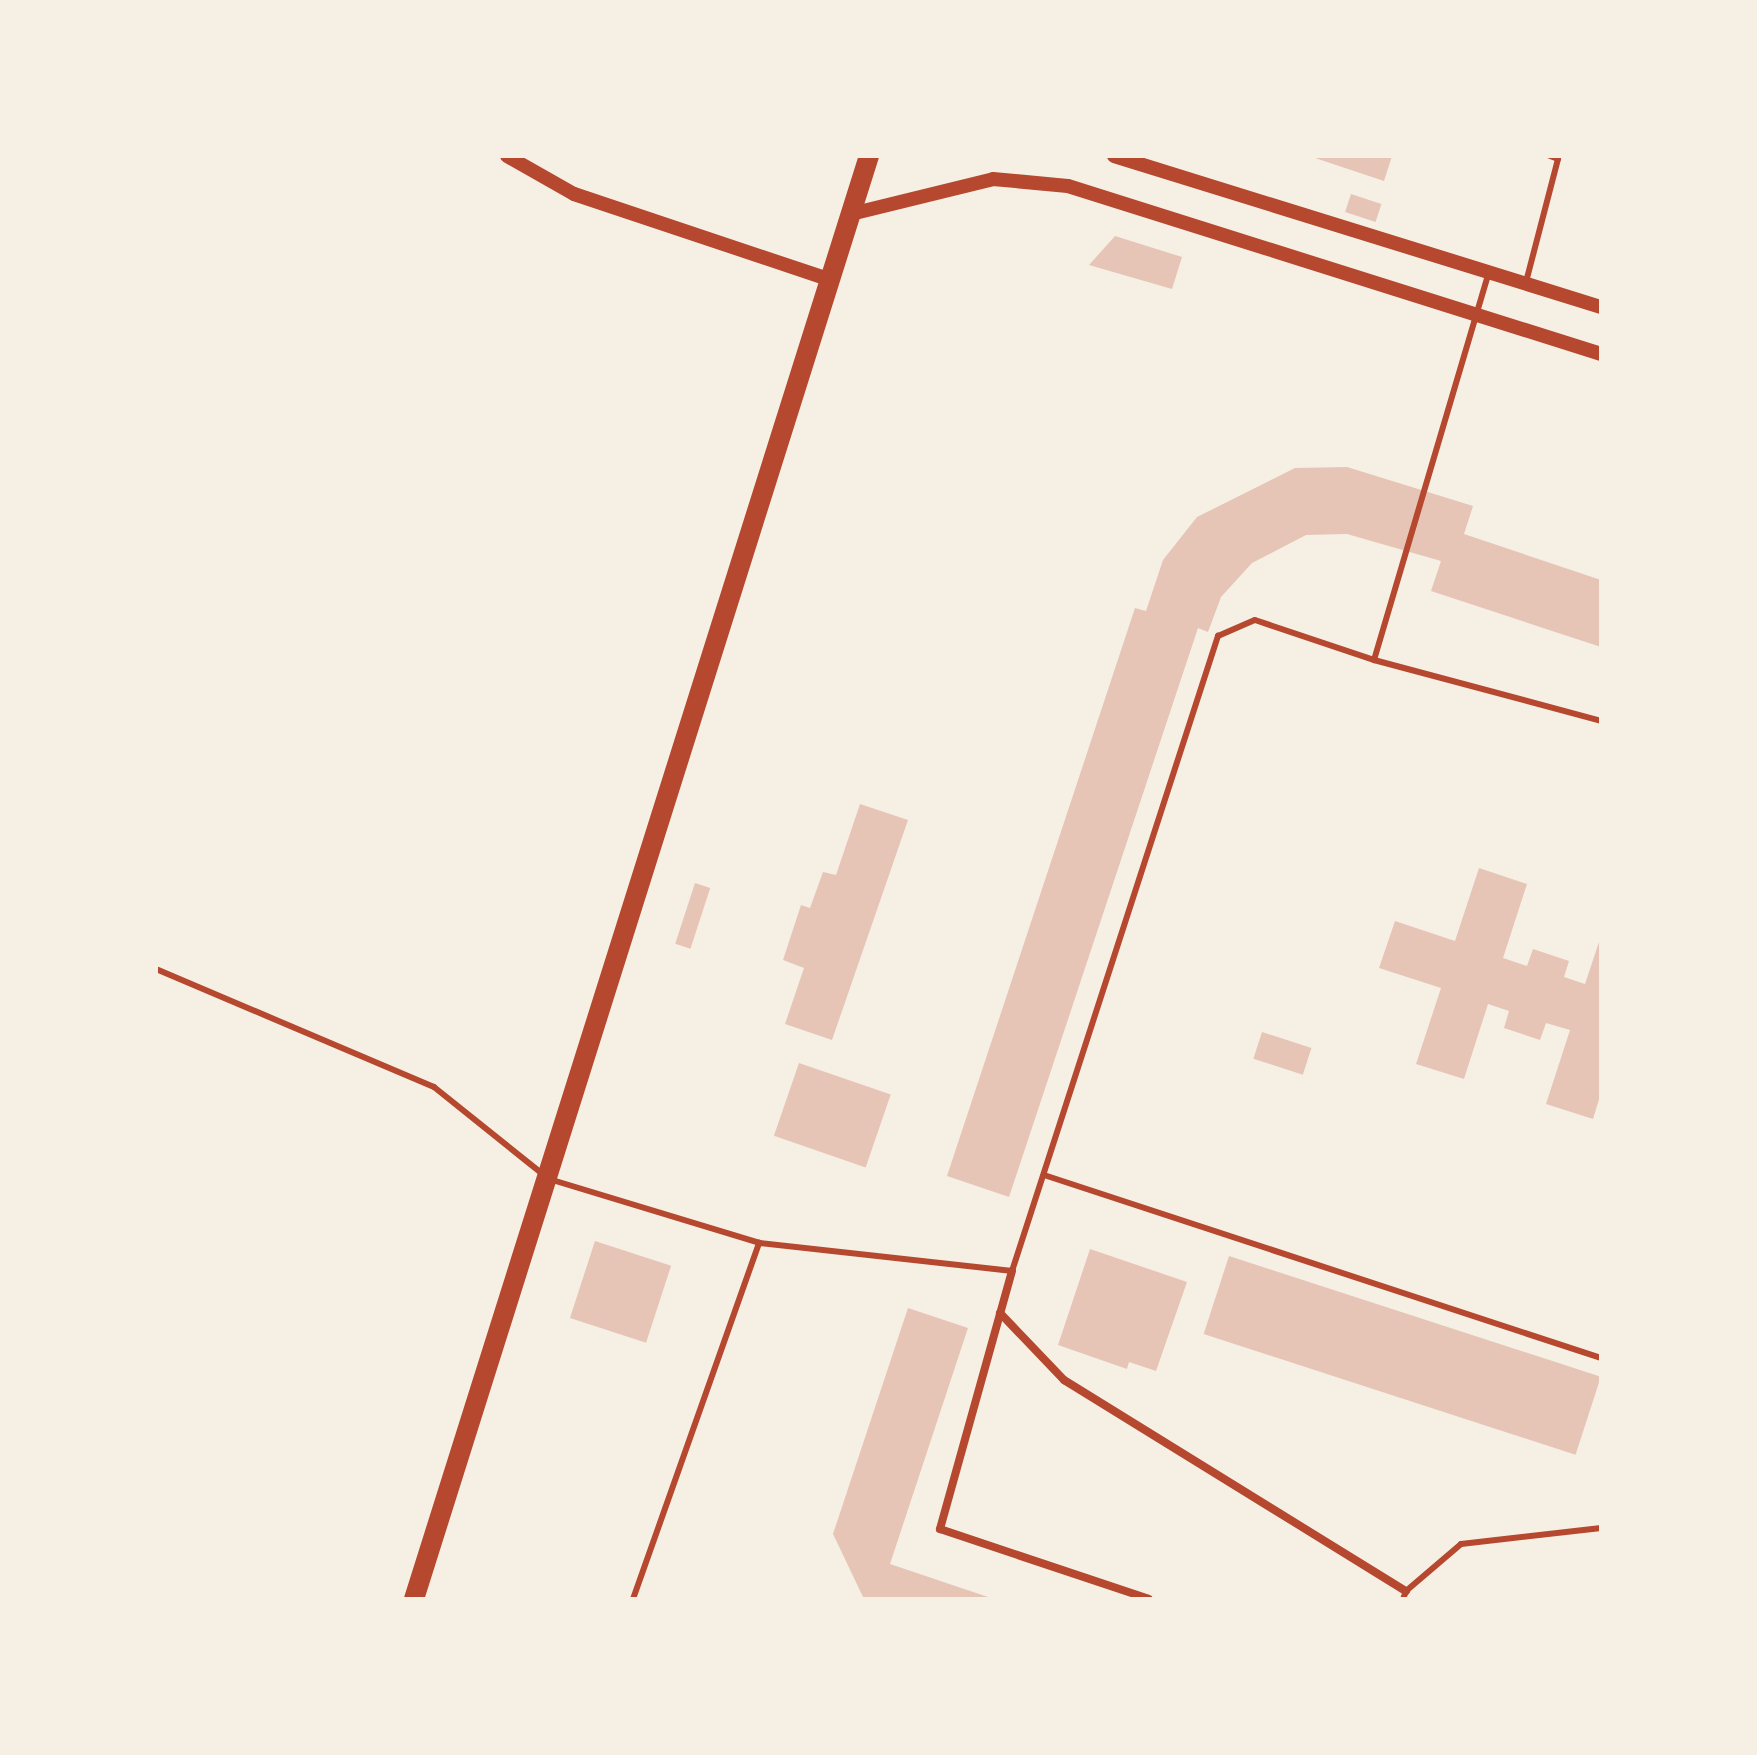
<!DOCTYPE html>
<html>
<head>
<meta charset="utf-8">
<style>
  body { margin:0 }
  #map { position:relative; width:1757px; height:1755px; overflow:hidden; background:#f6efe4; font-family:"Fira Sans Condensed",sans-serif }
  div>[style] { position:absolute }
  .building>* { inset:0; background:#e6c5b7; transform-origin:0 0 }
  .service>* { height:6px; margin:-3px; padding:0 3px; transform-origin:3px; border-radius:3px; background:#b5482f }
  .minor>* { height:8px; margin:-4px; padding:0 4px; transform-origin:4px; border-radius:4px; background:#b5482f }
  .tertiary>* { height:14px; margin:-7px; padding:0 7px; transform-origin:7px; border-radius:7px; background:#b5482f }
  .primary>* { height:20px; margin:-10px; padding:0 10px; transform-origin:10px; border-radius:10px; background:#b5482f }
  span { translate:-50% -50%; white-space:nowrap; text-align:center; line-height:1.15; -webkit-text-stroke:8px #f6efe4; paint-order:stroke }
  .frame { position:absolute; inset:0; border:158px solid #f6efe4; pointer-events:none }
</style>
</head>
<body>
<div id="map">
  <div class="building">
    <i style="clip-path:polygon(1309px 156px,1392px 156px,1384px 181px)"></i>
    <i style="left:1351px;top:194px;width:32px;height:19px;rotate:18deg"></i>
    <i style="clip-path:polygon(1115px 236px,1182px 257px,1172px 289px,1089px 265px)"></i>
    <i style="clip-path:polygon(1347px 467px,1473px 506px,1464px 534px,1601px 580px,1601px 647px,1431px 591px,1441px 561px,1347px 534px,1306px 535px,1252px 563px,1221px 597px,1208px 632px,1198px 628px,1009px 1197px,947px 1176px,1135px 608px,1146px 611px,1163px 560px,1197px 517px,1295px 468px)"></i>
    <i style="clip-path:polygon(860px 804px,908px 820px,832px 1040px,785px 1024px,804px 968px,783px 960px,801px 905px,810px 908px,823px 872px,836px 875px)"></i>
    <i style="clip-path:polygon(1479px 868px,1527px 884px,1503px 958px,1527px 966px,1533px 949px,1569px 961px,1564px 977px,1585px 984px,1601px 936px,1601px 1093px,1593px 1119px,1546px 1104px,1570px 1030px,1546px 1023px,1540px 1040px,1504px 1028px,1509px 1011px,1488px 1004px,1464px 1079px,1416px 1064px,1441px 988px,1379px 968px,1395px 921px,1455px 941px)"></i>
    <i style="left:695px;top:883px;width:16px;height:64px;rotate:18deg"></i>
    <i style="left:1262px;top:1032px;width:52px;height:28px;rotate:18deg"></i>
    <i style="left:799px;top:1063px;width:97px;height:77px;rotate:19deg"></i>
    <i style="left:595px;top:1241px;width:80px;height:81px;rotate:18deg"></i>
    <i style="clip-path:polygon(1090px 1249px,1187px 1282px,1156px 1371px,1129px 1362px,1127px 1369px,1058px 1345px)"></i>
    <i style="left:1229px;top:1256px;width:391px;height:82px;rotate:18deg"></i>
    <i style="clip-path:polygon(908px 1308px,968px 1328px,890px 1564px,994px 1599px,864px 1599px,833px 1534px)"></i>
  </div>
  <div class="service">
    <i style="left:1526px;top:282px;width:127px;rotate:-75.4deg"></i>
    <i style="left:1558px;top:159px;width:9px;rotate:-159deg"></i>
    <i style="left:1374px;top:660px;width:405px;rotate:-73.5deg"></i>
    <i style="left:156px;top:969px;width:302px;rotate:23deg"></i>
    <i style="left:434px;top:1087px;width:147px;rotate:38.7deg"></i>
    <i style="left:549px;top:1179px;width:220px;rotate:16.9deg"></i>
    <i style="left:759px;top:1243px;width:255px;rotate:6.3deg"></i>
    <i style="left:1012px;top:1271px;width:668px;rotate:-72.03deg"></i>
    <i style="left:1218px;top:636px;width:40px;rotate:-23.4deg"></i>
    <i style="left:1255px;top:620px;width:126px;rotate:18.6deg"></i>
    <i style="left:1374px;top:660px;width:235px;rotate:15deg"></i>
    <i style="left:1044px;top:1175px;width:586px;rotate:18.19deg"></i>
    <i style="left:633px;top:1599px;width:378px;rotate:-70.5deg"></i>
    <i style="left:1403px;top:1599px;width:9px;rotate:-69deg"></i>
    <i style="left:1406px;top:1591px;width:72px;rotate:-40.5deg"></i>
    <i style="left:1461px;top:1544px;width:141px;rotate:-6.5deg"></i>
  </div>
  <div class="minor">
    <i style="left:1012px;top:1271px;width:268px;rotate:105.6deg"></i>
    <i style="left:940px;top:1529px;width:220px;rotate:18.5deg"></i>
    <i style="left:1000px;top:1313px;width:93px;rotate:46.3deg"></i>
    <i style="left:1064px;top:1380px;width:402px;rotate:31.7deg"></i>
  </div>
  <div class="tertiary">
    <i style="left:507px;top:156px;width:77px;rotate:29.6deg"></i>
    <i style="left:574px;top:194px;width:271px;rotate:18.5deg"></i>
    <i style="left:1114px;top:156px;width:510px;rotate:17.23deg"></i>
    <i style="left:851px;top:214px;width:146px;rotate:-13.8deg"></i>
    <i style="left:993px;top:179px;width:75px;rotate:5.3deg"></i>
    <i style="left:1068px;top:186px;width:559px;rotate:17.49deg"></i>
  </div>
  <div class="primary">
    <i style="left:414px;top:1599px;width:1513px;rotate:-72.5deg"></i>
  </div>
  <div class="frame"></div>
</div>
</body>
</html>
